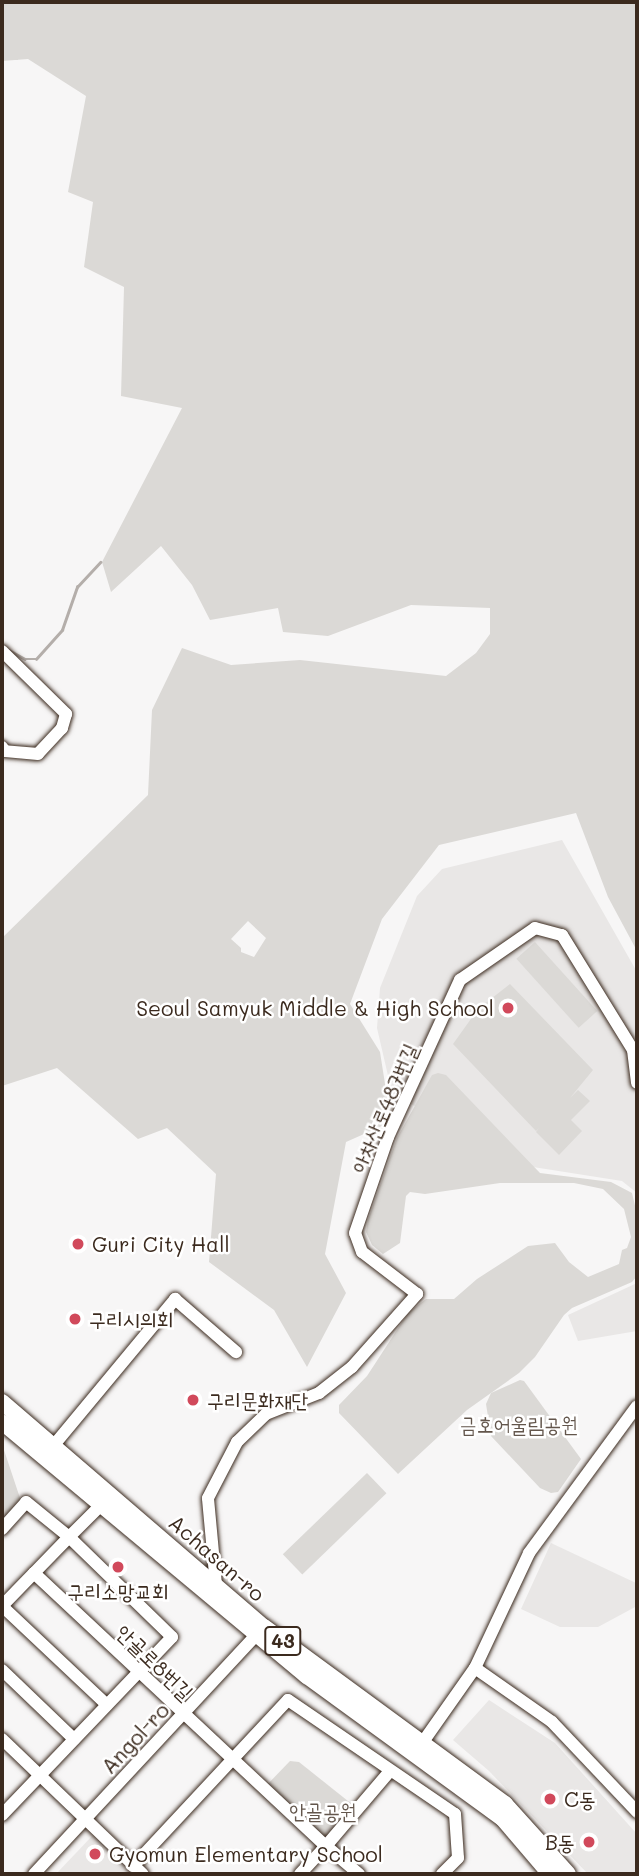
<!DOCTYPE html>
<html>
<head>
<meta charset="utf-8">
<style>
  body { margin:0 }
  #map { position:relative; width:639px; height:1876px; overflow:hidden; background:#f7f6f6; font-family:Mali,"Poor Story",sans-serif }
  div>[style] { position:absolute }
  .built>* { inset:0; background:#e9e7e6 }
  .green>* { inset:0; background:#dbd9d6; transform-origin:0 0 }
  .stream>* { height:2.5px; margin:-1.25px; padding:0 1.25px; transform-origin:1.25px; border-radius:1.25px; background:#b4aeaa }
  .roads { filter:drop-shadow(0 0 2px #3b2a1e) drop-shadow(0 0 2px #3b2a1e) }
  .minor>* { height:12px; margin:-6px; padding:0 6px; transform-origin:6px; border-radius:6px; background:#fff }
  .major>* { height:16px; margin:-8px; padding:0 8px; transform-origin:8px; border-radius:8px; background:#fff }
  .dots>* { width:19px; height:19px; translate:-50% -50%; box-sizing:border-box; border:4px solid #fff; border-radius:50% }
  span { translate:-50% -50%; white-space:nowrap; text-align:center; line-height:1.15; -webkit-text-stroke:5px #fff; paint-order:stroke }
  .shield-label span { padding:2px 5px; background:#fff; border:2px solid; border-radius:5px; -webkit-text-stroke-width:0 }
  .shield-label { font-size:19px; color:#3b2a1e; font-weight:700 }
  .poi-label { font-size:21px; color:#3b2a1e }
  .right { translate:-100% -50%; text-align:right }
  .left { translate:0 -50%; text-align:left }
  .street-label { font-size:21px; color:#3b2a1e }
  .park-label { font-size:21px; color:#63564c }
  .frame { position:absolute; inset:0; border:4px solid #3b2a1e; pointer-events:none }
</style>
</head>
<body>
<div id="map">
  <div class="built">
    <i style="clip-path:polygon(562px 840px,637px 972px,637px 1193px,622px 1181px,514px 1164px,392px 1093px,377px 1028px,380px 988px,417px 896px,442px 869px)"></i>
    <i style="clip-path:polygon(637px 1283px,637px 1331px,578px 1341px,568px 1315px)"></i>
    <i style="clip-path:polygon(551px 1543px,636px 1583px,637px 1606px,598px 1627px,560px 1627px,521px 1609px)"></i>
    <i style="clip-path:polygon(489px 1700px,555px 1743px,637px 1834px,637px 1874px,588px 1874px,489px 1771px,453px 1740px)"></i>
    <i style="clip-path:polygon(94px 1834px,135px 1874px,56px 1874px)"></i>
  </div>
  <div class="green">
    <i style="clip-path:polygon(evenodd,2px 2px,637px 2px,637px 951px,608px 897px,576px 813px,439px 845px,382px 919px,350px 1004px,380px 1052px,391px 1122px,346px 1142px,325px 1254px,346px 1293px,307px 1367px,274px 1310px,209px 1262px,216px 1174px,167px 1128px,138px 1139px,57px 1068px,2px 1086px,2px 938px,148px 795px,152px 710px,182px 648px,231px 665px,300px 660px,446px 676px,476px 653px,490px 634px,490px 608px,411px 605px,328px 636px,283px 632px,278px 608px,210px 620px,192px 585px,161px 546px,111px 592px,102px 562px,182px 408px,121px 396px,124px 287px,84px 267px,93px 202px,68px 192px,86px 96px,28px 59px,2px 61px,2px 2px,248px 921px,266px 938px,254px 957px,241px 952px,241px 948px,231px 939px,248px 921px)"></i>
    <i style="left:535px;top:942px;width:93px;height:25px;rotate:48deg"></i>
    <i style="clip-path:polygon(510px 984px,593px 1070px,570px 1098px,578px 1090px,590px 1101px,571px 1120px,561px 1110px,582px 1131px,559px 1155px,536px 1132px,539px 1128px,536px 1131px,453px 1044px,478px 1009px)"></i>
    <i style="clip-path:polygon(438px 1073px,446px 1075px,540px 1173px,611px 1182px,632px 1193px,637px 1214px,637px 1276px,632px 1282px,572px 1308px,564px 1315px,535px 1357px,519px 1373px,467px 1410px,398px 1474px,339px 1413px,339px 1405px,367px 1376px,408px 1313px,426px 1299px,454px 1299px,477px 1279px,528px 1246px,555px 1243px,569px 1262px,588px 1277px,619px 1264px,622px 1250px,627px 1248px,631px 1237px,624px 1209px,603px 1189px,574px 1183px,500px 1183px,425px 1194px,410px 1192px,406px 1196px,400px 1243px,383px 1254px,372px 1245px,366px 1232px,368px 1220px,397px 1138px,432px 1075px)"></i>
    <i style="clip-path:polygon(520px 1380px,524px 1381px,581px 1459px,558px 1492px,551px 1493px,540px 1488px,491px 1436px,486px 1404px,491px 1393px)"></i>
    <i style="clip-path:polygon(2px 1444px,21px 1501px,2px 1522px)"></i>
    <i style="left:367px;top:1473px;width:28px;height:117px;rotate:46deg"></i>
    <i style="clip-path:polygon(290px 1761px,299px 1762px,358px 1809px,326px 1846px,263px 1789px)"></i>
  </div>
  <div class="stream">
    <i style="left:9px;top:650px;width:18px;rotate:29deg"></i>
    <i style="left:25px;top:659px;width:11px"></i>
    <i style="left:36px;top:659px;width:39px;rotate:-48deg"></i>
    <i style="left:62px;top:630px;width:46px;rotate:-70.8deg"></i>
    <i style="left:77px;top:587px;width:34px;rotate:-47deg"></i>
  </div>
  <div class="roads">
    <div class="minor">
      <i style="left:2px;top:651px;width:90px;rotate:44.5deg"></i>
      <i style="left:66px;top:714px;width:15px;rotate:106deg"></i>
      <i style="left:62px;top:728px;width:35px;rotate:133deg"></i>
      <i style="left:38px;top:754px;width:33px;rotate:-175deg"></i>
      <i style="left:5px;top:751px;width:5px;rotate:-127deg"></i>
      <i style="left:54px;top:1445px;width:190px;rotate:-50.3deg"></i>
      <i style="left:175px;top:1299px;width:81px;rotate:41deg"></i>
      <i style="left:2px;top:1529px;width:36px;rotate:-48deg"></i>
      <i style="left:26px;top:1502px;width:55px;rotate:39.1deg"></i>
      <i style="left:69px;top:1537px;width:50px;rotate:134.2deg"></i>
      <i style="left:34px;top:1573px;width:400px;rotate:43.1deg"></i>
      <i style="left:326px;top:1846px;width:38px;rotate:133deg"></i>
      <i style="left:34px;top:1573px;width:46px;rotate:134.1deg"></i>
      <i style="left:2px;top:1606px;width:144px;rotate:43.3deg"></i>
      <i style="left:216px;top:1585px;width:87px;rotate:-95.3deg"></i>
      <i style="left:208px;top:1498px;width:63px;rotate:-62.6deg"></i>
      <i style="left:237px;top:1442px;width:40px;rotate:-44deg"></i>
      <i style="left:266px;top:1414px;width:57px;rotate:-21.6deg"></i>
      <i style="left:319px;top:1393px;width:42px;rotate:-38.2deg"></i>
      <i style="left:352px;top:1367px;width:98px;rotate:-48.3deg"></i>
      <i style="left:417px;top:1294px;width:69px;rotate:-142.6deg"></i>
      <i style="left:362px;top:1252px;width:20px;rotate:-110deg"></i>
      <i style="left:355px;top:1233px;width:102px;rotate:-71deg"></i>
      <i style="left:388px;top:1137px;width:173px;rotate:-65.4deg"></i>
      <i style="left:460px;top:980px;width:91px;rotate:-34.7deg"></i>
      <i style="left:535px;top:928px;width:28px;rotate:15deg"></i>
      <i style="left:562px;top:935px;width:135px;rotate:58.3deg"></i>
      <i style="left:633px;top:1050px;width:33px;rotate:83deg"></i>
      <i style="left:475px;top:1668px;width:94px;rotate:35deg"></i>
      <i style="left:552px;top:1722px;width:124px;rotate:46.6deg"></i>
      <i style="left:2px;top:1670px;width:100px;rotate:43.8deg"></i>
      <i style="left:2px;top:1739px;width:195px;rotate:43.8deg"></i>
      <i style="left:418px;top:1749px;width:99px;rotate:-54.9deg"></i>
      <i style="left:475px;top:1668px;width:127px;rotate:-64.8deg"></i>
      <i style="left:529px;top:1553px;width:182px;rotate:-53.7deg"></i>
      <i style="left:2px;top:1815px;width:246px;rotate:-46.3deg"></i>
      <i style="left:172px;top:1637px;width:144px;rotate:-135.8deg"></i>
      <i style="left:69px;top:1537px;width:45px;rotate:-45deg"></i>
      <i style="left:133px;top:1866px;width:227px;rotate:-47deg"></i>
      <i style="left:288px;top:1700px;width:202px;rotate:34.3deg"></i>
      <i style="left:455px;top:1814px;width:44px;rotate:86.1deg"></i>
      <i style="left:458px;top:1858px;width:23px;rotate:135deg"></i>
      <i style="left:34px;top:1874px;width:333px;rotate:-47.1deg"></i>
      <i style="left:359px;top:1874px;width:43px;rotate:-139.7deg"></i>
      <i style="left:326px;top:1846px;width:99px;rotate:-49.5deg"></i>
    </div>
    <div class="major">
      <i style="left:2px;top:1402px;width:345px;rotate:40.7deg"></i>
      <i style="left:264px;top:1627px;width:299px;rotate:36.3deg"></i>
      <i style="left:505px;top:1804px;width:94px;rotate:48deg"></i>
      <i style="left:2px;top:1422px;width:397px;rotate:39.8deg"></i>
      <i style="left:307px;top:1676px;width:243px;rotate:36.1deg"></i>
      <i style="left:503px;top:1819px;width:72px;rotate:49.5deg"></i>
    </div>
  </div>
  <div class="dots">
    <i style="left:508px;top:1008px;background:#d1495b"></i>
    <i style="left:78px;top:1244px;background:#d1495b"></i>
    <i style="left:75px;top:1319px;background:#d1495b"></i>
    <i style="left:193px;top:1400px;background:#d1495b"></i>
    <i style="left:118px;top:1567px;background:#d1495b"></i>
    <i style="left:550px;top:1799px;background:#d1495b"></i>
    <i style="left:589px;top:1842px;background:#d1495b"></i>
    <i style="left:95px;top:1854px;background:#d1495b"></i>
  </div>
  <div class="shield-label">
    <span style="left:283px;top:1641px">43</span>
  </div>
  <div class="poi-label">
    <span class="right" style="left:494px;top:1008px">Seoul Samyuk Middle &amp; High School</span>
    <span class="left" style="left:92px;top:1244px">Guri City Hall</span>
    <span class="left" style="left:89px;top:1319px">구리시의회</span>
    <span class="left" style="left:207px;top:1400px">구리문화재단</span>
    <span style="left:118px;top:1591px">구리소망교회</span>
    <span class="left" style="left:564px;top:1799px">C동</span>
    <span class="right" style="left:575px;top:1842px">B동</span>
    <span class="left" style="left:109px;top:1854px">Gyomun Elementary School</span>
  </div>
  <div class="street-label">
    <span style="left:384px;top:1108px;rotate:-67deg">아차산로487번길</span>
    <span style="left:217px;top:1558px;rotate:41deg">Achasan-ro</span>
    <span style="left:155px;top:1662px;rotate:44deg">안골로8번길</span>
    <span style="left:135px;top:1738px;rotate:-47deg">Angol-ro</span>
  </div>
  <div class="park-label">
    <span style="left:519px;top:1424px">금호어울림공원</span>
    <span style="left:323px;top:1811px">안골공원</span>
  </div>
  <div class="frame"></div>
</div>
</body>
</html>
